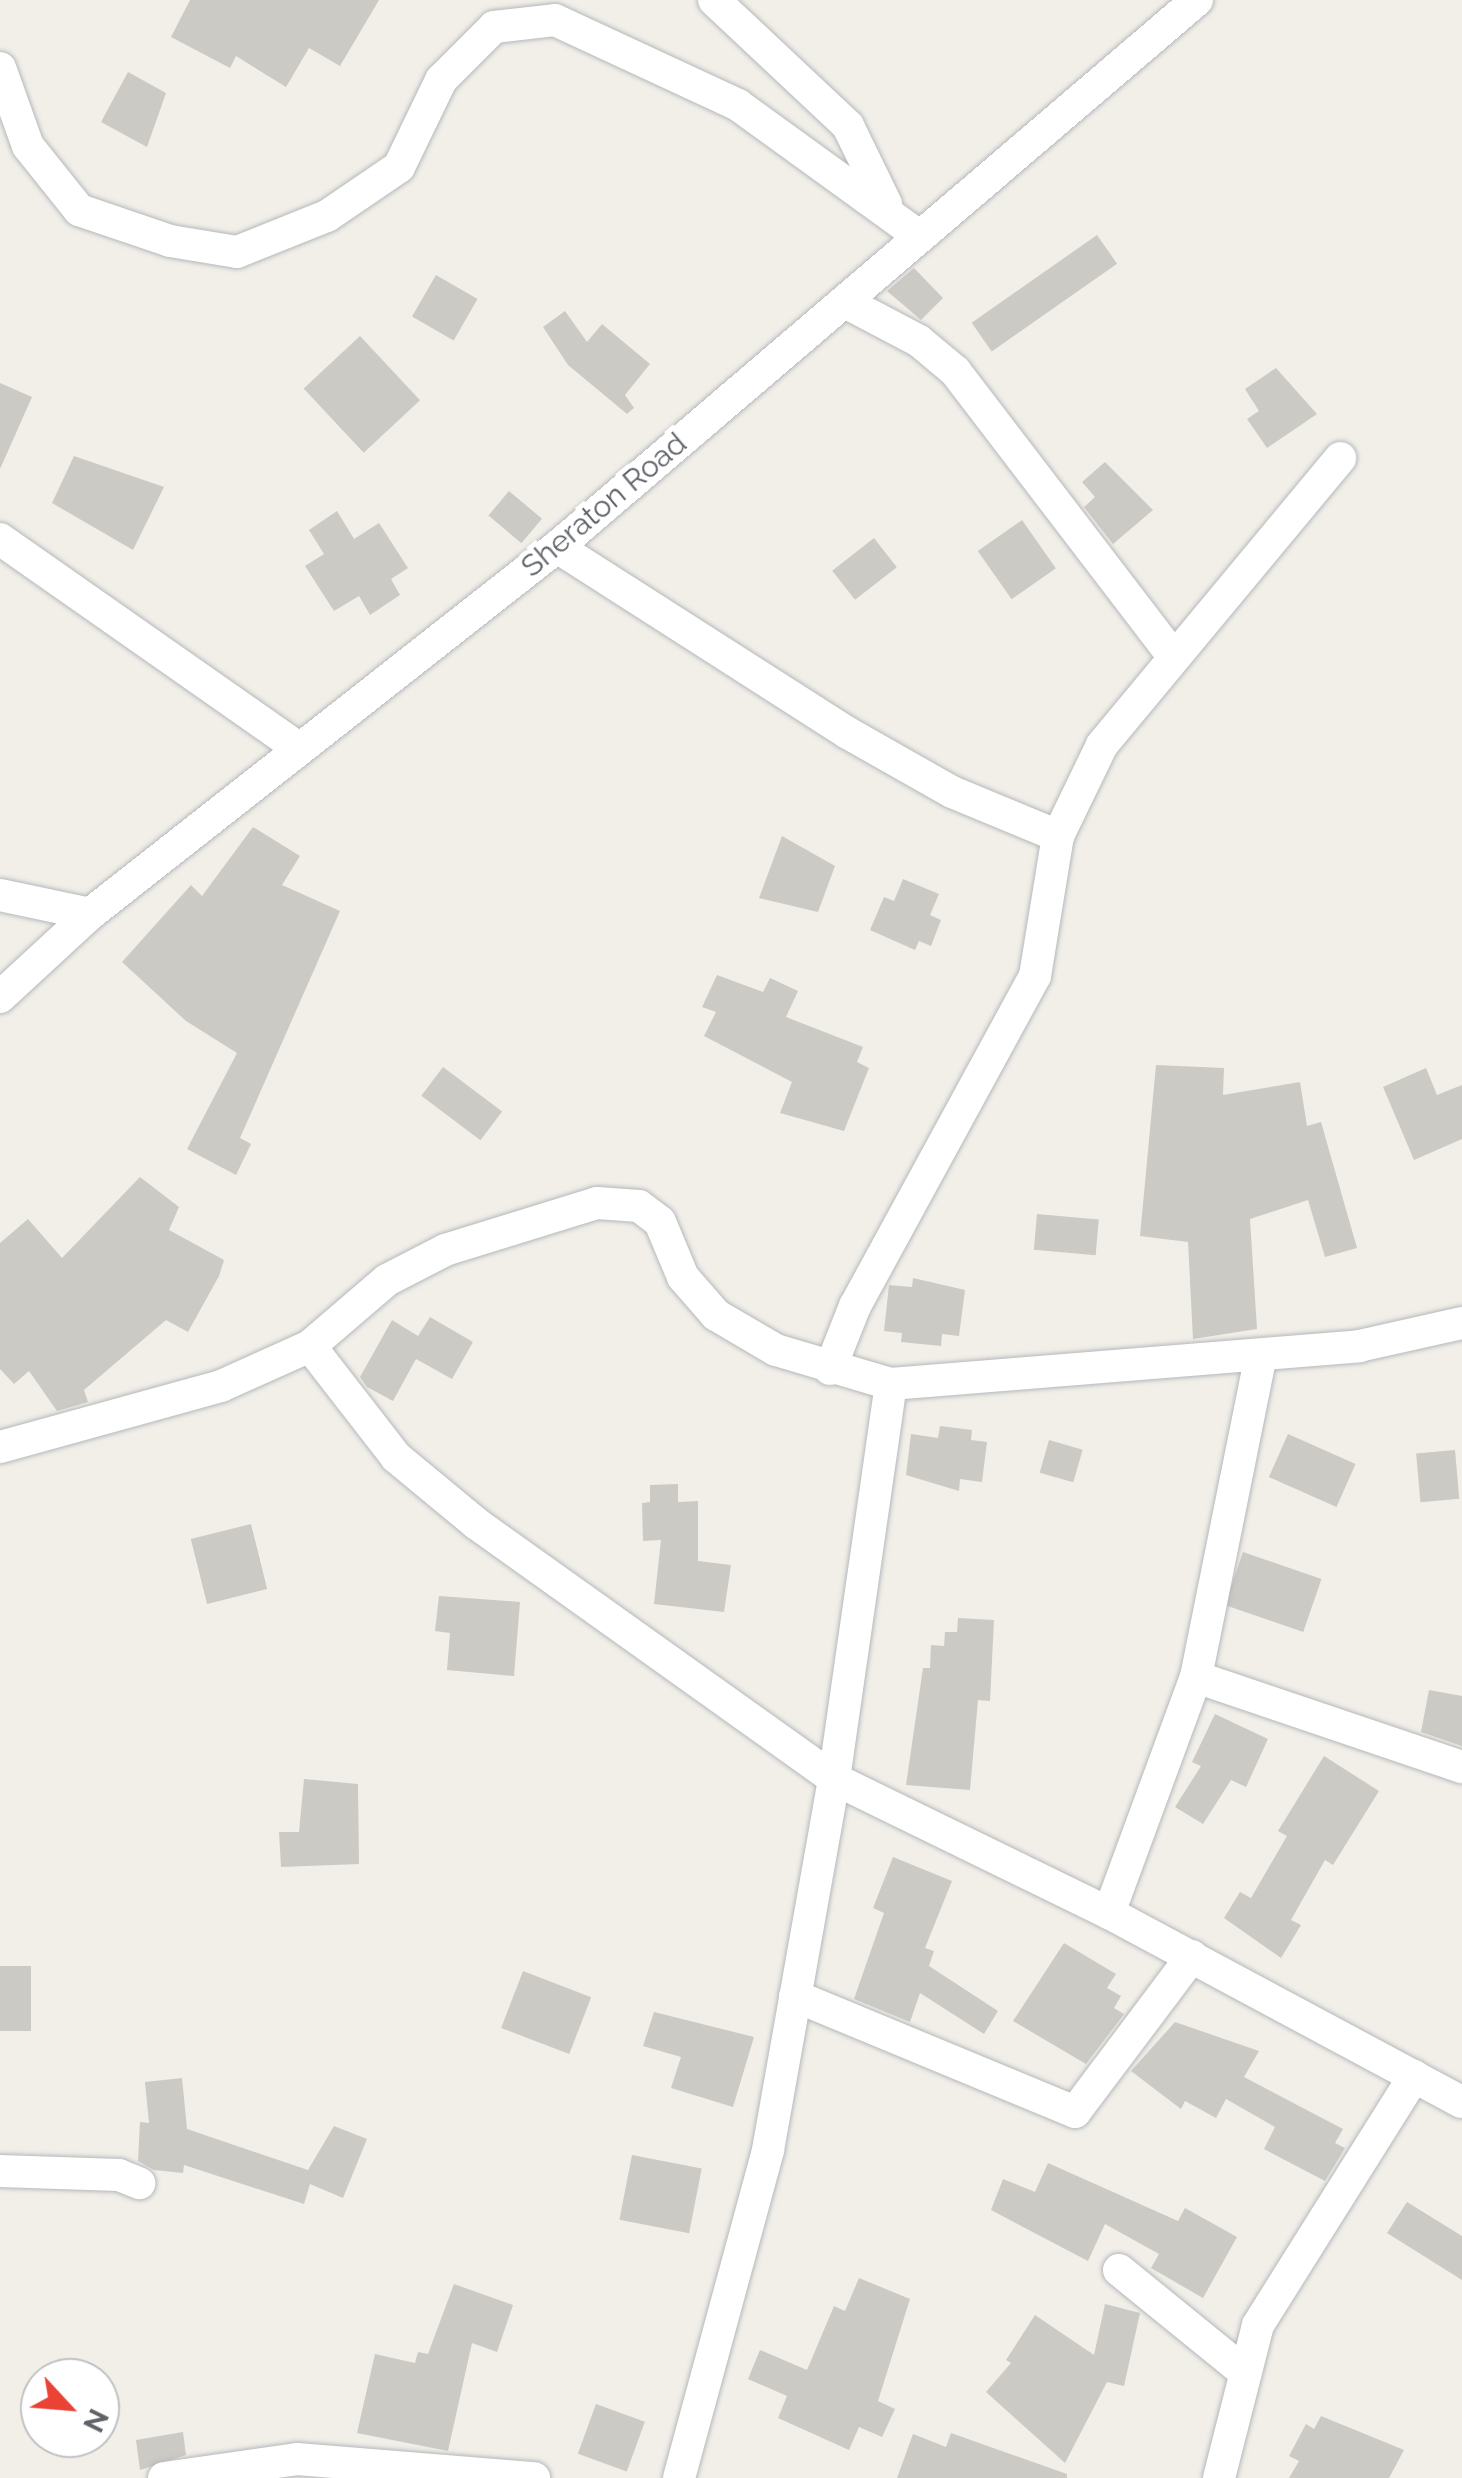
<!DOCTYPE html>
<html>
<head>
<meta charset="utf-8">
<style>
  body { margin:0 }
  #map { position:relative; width:1462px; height:2478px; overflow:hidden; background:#f1efe8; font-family:Raleway,sans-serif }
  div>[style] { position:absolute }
  .building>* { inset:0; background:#cccac5; transform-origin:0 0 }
  .roads { filter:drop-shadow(0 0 2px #b5b8bc) drop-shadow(0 0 2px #b5b8bc) }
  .minor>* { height:32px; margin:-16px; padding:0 16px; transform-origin:16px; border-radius:16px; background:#fff }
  span { translate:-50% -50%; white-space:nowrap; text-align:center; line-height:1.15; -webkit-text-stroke:10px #fff; paint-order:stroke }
  .street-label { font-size:30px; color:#5f6368 }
  .north { position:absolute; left:20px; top:2358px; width:100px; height:100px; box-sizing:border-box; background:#fff; border:2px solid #bfc1c3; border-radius:50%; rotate:116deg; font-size:28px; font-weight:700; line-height:40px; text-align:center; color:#5f6368 }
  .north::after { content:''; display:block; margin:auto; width:35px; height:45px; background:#ea4335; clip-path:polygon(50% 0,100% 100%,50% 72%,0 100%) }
</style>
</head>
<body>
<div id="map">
  <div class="building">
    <i style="clip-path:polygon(190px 0,379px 0,340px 66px,309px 48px,286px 87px,236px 56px,230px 68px,171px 37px)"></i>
    <i style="clip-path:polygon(128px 72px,166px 93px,147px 147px,101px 122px)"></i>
    <i style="left:1097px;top:235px;width:35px;height:153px;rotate:55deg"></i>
    <i style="clip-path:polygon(914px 268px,943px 298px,921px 320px,887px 291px)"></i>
    <i style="left:436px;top:275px;width:48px;height:48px;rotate:30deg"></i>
    <i style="clip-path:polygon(565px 311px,587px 342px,602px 324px,650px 364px,625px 395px,634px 408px,627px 414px,568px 365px,543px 327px)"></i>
    <i style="left:360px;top:336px;width:88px;height:77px;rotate:47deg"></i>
    <i style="clip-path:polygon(1276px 368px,1317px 414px,1267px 448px,1247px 419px,1259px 411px,1245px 389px)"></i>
    <i style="clip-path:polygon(0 383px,32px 397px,0 469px)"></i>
    <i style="clip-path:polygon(74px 456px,164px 487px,133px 550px,52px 503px)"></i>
    <i style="clip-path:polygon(1105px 462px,1153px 510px,1113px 544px,1084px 507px,1095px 497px,1082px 482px)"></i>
    <i style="left:509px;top:491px;width:43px;height:32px;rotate:40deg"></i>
    <i style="clip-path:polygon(337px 511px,354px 539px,379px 523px,408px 568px,391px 579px,400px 595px,370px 615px,359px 596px,334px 611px,305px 566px,324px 554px,309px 530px)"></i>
    <i style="left:1022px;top:520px;width:59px;height:54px;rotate:55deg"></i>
    <i style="left:874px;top:538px;width:37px;height:53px;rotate:52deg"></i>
    <i style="clip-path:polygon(253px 827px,300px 856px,282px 885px,340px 911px,240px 1138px,251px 1144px,236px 1175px,187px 1149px,237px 1053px,186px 1021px,122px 962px,191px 885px,202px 896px)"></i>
    <i style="clip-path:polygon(782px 836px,835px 866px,818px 912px,759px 898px)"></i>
    <i style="clip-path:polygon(903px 879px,939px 894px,930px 915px,941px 920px,931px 946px,919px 941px,915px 950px,870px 930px,884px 897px,894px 901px)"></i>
    <i style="clip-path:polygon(717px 975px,763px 992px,770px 978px,798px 991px,786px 1017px,863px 1047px,857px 1062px,869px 1068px,844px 1131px,780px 1113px,792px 1082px,704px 1036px,716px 1012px,702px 1007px)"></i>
    <i style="clip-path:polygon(1156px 1065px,1224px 1068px,1223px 1095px,1300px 1082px,1307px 1126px,1321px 1122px,1357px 1248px,1325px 1257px,1308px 1200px,1250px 1219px,1257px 1329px,1193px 1339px,1188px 1242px,1140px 1236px)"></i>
    <i style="left:443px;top:1067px;width:74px;height:36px;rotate:37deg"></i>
    <i style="clip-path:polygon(1426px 1068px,1437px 1095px,1462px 1085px,1462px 1139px,1414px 1160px,1383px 1087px)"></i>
    <i style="clip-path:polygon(140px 1177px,179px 1207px,169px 1230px,224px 1260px,219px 1276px,188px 1332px,166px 1320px,84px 1390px,88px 1402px,57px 1411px,29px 1371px,14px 1384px,0 1369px,0 1243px,28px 1219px,62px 1258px)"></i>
    <i style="left:1037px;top:1214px;width:62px;height:36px;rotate:5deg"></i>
    <i style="clip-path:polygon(913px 1278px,965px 1290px,959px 1336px,942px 1334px,941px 1346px,901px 1342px,902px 1333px,884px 1331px,889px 1285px,912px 1287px)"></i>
    <i style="clip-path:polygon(430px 1317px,473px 1342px,452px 1379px,416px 1359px,393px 1401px,367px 1387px,360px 1377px,392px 1320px,418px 1336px)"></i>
    <i style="clip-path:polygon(940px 1426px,972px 1430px,971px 1440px,987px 1442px,982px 1482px,960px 1479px,959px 1491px,906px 1475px,911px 1434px,938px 1438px)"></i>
    <i style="left:1288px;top:1434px;width:74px;height:47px;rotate:24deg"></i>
    <i style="left:1049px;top:1440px;width:35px;height:34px;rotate:16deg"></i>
    <i style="left:1455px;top:1450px;width:49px;height:39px;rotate:85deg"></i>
    <i style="clip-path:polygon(678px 1484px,678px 1502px,698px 1501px,698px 1561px,731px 1565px,724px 1612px,654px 1604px,661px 1540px,643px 1541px,642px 1503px,650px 1502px,650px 1485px)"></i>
    <i style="left:251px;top:1524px;width:67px;height:62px;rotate:76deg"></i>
    <i style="left:1243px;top:1552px;width:83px;height:56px;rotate:19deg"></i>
    <i style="clip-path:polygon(439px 1596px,520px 1602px,514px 1676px,447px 1670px,450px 1633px,435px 1631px)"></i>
    <i style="clip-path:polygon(958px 1618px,994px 1620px,990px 1701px,978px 1700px,970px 1790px,906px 1785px,923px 1668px,930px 1668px,931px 1645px,944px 1646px,945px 1632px,957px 1632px)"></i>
    <i style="clip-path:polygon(1429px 1690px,1462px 1696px,1462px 1746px,1421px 1732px)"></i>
    <i style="clip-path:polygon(1215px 1714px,1268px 1739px,1246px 1787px,1231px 1780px,1203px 1824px,1175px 1807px,1201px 1766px,1192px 1762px)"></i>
    <i style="clip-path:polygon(1324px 1756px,1379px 1791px,1333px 1865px,1325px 1860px,1291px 1920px,1301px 1925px,1281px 1958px,1224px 1918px,1240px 1892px,1251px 1898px,1287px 1836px,1278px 1831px)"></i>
    <i style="clip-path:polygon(304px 1779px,358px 1784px,359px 1864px,281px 1867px,279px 1832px,299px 1832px)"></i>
    <i style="clip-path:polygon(893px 1857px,952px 1881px,925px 1948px,934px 1951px,929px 1966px,998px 2011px,984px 2034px,920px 1993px,910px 2022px,854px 1999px,884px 1913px,873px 1908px)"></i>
    <i style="clip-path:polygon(1064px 1943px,1116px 1974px,1107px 1988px,1121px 1996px,1114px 2008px,1124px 2014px,1086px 2064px,1013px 2021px)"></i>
    <i style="left:0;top:1966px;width:31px;height:65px"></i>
    <i style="left:523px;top:1971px;width:73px;height:61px;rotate:21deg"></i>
    <i style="clip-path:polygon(654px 2012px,754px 2037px,733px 2107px,671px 2088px,681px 2057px,643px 2046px)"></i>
    <i style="clip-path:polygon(1175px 2022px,1259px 2051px,1244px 2077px,1343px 2129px,1335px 2143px,1345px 2148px,1325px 2181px,1264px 2149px,1275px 2127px,1226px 2099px,1216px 2118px,1185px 2101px,1181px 2109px,1131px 2071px)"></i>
    <i style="clip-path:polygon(182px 2078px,187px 2129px,308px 2170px,334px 2126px,367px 2139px,343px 2198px,310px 2184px,304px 2204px,184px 2165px,183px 2173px,154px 2170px,138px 2161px,140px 2122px,149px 2123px,145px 2082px)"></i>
    <i style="left:632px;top:2155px;width:71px;height:66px;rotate:11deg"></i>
    <i style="clip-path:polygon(1048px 2163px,1178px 2221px,1185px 2208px,1237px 2237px,1203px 2298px,1151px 2268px,1159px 2254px,1105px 2224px,1088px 2261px,991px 2210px,1003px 2179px,1035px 2192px)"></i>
    <i style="clip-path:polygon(1407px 2202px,1462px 2236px,1462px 2280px,1387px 2233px)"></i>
    <i style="clip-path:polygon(859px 2278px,910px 2299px,878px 2401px,895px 2409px,882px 2437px,859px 2427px,849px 2450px,778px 2418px,787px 2396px,748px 2379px,760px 2350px,807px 2370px,834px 2306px,845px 2311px)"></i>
    <i style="clip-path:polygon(454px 2284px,513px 2305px,497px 2352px,472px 2343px,448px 2451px,357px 2433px,375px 2354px,415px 2363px,418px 2352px,428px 2354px)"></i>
    <i style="clip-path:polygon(1105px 2304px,1140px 2313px,1124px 2386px,1107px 2382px,1065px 2463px,986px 2392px,1011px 2363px,1006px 2360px,1035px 2315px,1094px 2355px)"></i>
    <i style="left:596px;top:2404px;width:52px;height:53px;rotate:20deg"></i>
    <i style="clip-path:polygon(1321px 2416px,1404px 2450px,1389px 2478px,1289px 2478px,1299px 2461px,1289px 2456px,1306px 2424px,1314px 2429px)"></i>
    <i style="clip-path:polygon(183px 2432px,186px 2455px,140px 2470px,136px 2440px)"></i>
    <i style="clip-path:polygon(951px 2433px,1067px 2474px,1067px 2478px,897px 2478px,913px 2434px,946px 2447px)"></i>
  </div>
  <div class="roads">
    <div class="minor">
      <i style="left:714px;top:0;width:184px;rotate:43.2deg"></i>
      <i style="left:848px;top:126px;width:87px;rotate:64deg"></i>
      <i style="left:0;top:68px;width:83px;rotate:70.3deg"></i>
      <i style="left:28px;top:146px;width:82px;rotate:51.4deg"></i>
      <i style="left:79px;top:210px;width:96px;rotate:18.8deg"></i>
      <i style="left:170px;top:241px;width:68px;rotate:9.3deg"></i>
      <i style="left:237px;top:252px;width:97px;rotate:-21.8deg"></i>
      <i style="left:327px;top:216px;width:87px;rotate:-34.2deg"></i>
      <i style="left:399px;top:167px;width:97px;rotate:-64.2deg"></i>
      <i style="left:441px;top:80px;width:75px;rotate:-45deg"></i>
      <i style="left:494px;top:27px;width:61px;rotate:-6.5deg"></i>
      <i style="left:555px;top:20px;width:202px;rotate:24.9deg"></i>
      <i style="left:738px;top:105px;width:223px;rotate:35.9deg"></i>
      <i style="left:847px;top:303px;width:81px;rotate:27.8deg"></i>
      <i style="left:919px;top:341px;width:47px;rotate:39.8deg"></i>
      <i style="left:955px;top:371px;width:357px;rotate:52.6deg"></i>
      <i style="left:0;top:539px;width:365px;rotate:35deg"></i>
      <i style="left:557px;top:547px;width:343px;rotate:32.6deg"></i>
      <i style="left:846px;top:732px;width:122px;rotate:29.5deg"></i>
      <i style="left:952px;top:792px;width:115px;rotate:22.5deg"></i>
      <i style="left:0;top:895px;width:92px;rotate:11.9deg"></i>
      <i style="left:0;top:997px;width:122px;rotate:-42.7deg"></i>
      <i style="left:90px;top:914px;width:594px;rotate:-38.16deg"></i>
      <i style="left:557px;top:547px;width:842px;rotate:-40.52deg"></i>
      <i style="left:310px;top:1346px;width:140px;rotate:52.2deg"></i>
      <i style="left:396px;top:1457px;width:105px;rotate:39.6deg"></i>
      <i style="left:477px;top:1524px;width:439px;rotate:35.5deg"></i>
      <i style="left:834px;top:1779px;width:306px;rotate:26deg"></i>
      <i style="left:1109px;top:1913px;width:400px;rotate:28.2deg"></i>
      <i style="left:830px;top:1369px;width:68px;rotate:-68.4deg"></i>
      <i style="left:855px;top:1306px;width:376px;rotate:-61.4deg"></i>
      <i style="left:1035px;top:976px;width:142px;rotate:-80.7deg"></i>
      <i style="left:1058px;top:836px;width:101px;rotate:-64.2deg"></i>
      <i style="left:1102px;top:745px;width:373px;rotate:-50.3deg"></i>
      <i style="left:0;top:1447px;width:229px;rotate:-15.4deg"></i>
      <i style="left:221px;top:1386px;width:98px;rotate:-24.2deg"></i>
      <i style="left:310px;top:1346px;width:101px;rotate:-40.6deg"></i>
      <i style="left:387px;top:1280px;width:65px;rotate:-27.3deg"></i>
      <i style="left:445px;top:1250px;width:159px;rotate:-17.2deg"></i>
      <i style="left:597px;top:1203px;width:42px;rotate:4.1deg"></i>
      <i style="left:639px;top:1206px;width:26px;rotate:37deg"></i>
      <i style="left:660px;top:1222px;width:60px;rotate:67.3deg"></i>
      <i style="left:683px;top:1277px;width:50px;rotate:49deg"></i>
      <i style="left:716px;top:1315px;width:69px;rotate:30.3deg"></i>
      <i style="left:776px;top:1350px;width:120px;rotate:16.5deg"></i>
      <i style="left:891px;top:1384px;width:470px;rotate:-4.6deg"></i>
      <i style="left:1359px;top:1346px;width:106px;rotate:-12.6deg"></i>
      <i style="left:1196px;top:1677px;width:281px;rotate:18.7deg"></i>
      <i style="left:1109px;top:1913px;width:252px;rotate:-69.8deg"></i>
      <i style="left:1196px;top:1677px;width:328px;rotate:-78.6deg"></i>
      <i style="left:795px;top:1996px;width:303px;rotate:22.5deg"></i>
      <i style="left:1075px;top:2112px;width:195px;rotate:-53.1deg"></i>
      <i style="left:0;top:2171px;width:119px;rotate:1.9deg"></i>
      <i style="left:119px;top:2175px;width:22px;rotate:22deg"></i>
      <i style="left:1119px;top:2270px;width:157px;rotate:39.1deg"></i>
      <i style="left:164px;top:2478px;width:134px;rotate:-8.1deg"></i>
      <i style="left:297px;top:2459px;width:238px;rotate:4.6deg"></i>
      <i style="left:679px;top:2478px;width:340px;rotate:-74.8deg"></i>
      <i style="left:768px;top:2150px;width:377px;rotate:-79.9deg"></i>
      <i style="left:834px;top:1779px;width:399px;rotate:-81.8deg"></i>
      <i style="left:1219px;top:2478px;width:158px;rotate:-75.7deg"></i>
      <i style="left:1258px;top:2325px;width:294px;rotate:-57.9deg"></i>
    </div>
  </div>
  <div class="street-label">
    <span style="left:604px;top:505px;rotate:-40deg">Sheraton Road</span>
  </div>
  <div class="north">N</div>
</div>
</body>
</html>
